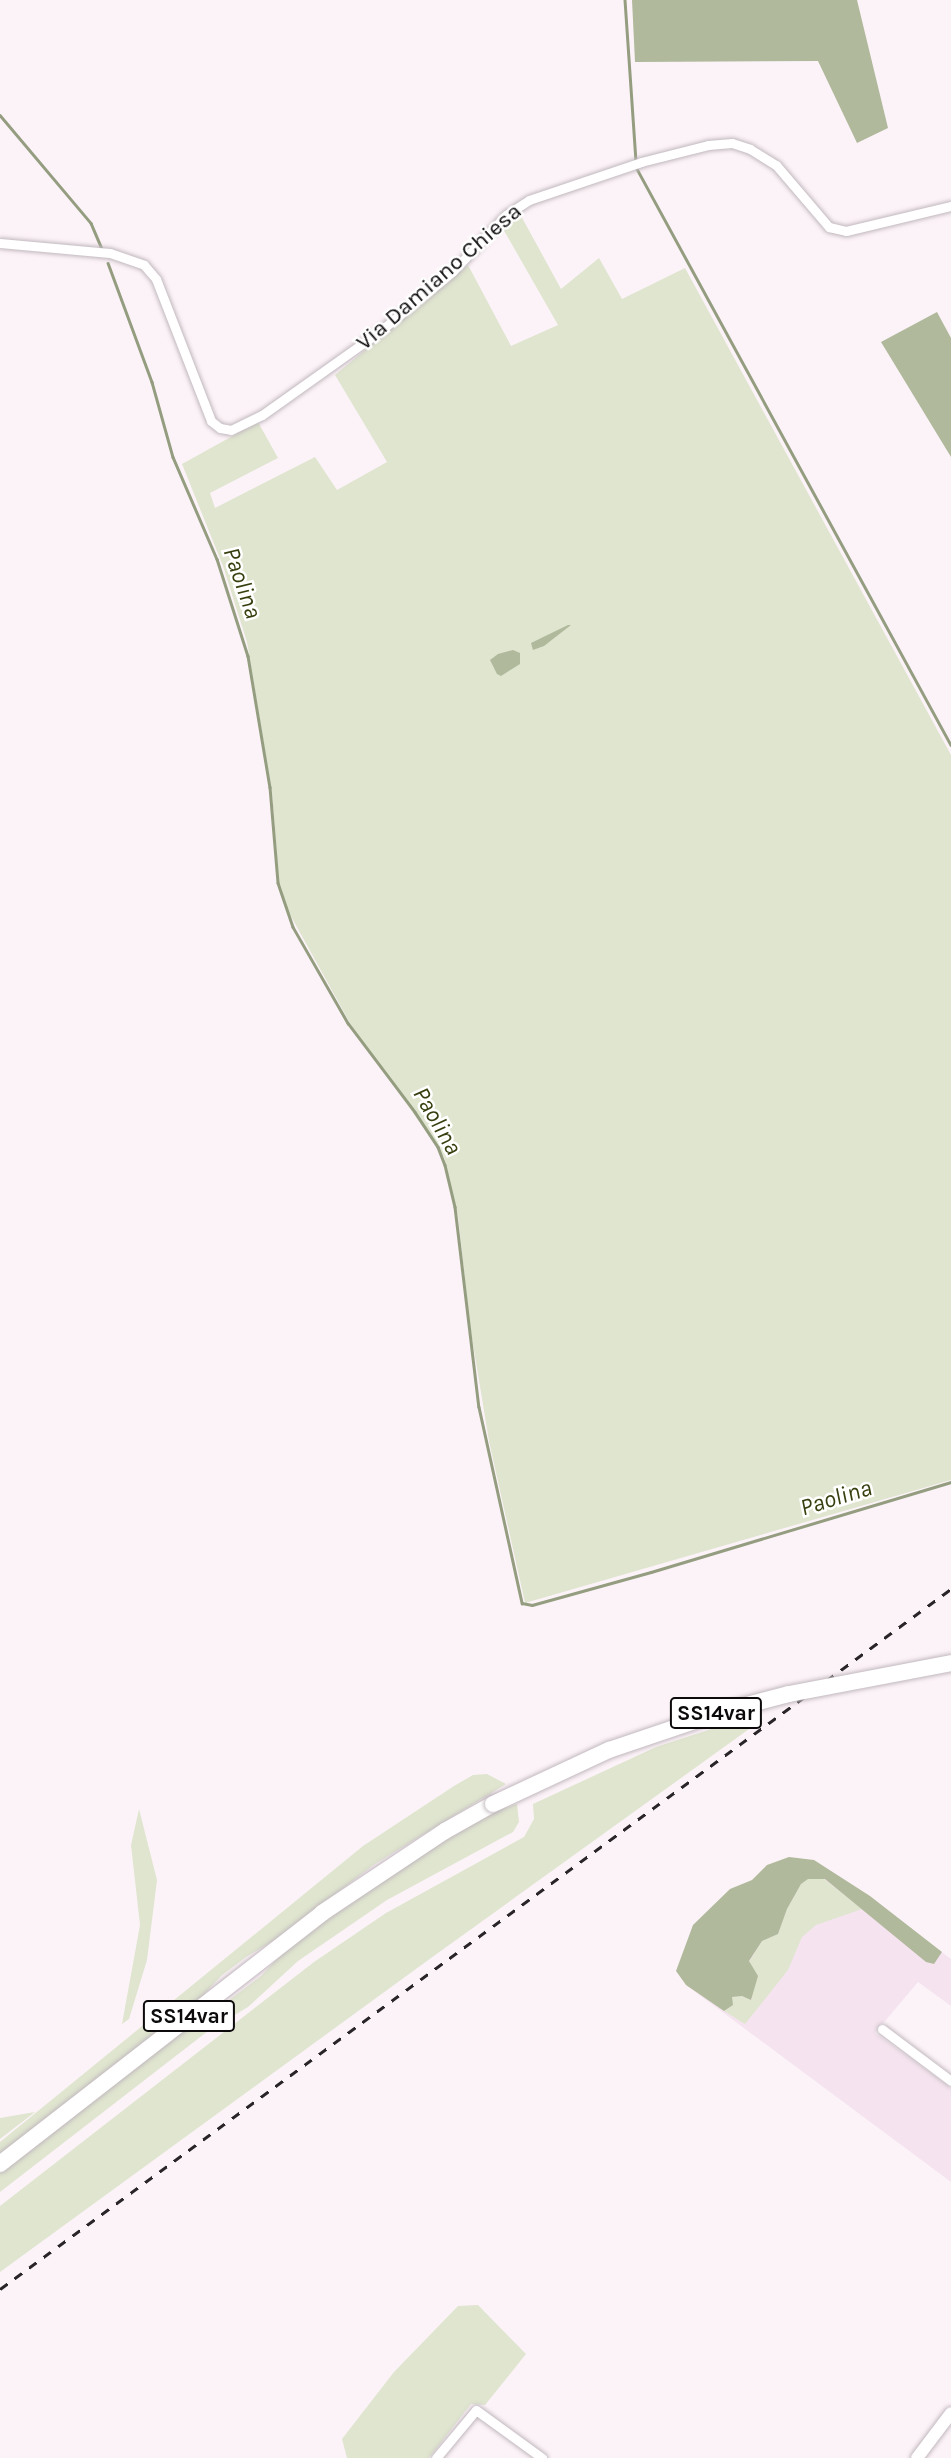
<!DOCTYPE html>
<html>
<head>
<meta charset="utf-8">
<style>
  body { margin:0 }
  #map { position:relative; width:951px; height:2458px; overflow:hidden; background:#fcf3f8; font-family:Karla,sans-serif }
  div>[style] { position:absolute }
  .built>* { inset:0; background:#f5e4ef }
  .green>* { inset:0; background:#dfe5cf }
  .forest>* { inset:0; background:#b0b99b }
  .stream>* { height:2.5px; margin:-1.25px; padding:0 1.25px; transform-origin:1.25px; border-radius:1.25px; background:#949d80 }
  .roads { filter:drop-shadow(0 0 2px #c1b8be) drop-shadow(0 0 2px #c1b8be) }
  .minor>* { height:9px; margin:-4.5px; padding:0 4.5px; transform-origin:4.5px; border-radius:4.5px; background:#fff }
  .secondary>* { height:12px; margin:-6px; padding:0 6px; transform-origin:6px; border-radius:6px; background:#fff }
  .trunk>* { height:16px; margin:-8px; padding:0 8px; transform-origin:8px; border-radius:8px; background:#fff }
  .rail>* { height:2.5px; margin-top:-1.25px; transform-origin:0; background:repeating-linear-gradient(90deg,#282427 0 9px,transparent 0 18px) }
  .bridges { filter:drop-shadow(0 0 2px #c1b8be) drop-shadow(0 0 2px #c1b8be) }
  .trunk-bridge>* { height:16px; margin:-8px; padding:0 8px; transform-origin:8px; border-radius:8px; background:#fff }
  span { translate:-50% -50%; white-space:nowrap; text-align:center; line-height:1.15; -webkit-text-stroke:5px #fff; paint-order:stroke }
  .shield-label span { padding:2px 5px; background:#fff; border:2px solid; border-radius:5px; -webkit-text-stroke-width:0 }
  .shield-label { font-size:21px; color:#0d0a0c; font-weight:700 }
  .street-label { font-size:23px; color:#0d0a0c }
  .water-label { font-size:24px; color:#36400f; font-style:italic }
</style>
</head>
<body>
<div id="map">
  <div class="built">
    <i style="clip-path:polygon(814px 1860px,951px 1959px,951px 2006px,918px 1982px,875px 2033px,951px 2088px,951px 2182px,686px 1985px)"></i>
  </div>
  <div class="green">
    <i style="clip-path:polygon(520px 214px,561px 289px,599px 258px,622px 299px,685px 268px,951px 755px,951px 1480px,525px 1603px,489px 1441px,470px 1326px,458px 1216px,444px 1157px,351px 1025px,287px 909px,279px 883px,272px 793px,247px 642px,223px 566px,182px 464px,258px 422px,278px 458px,210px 493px,215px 508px,315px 457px,337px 490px,387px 462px,335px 375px,468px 265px,511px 346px,558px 325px,502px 227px)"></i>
    <i style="clip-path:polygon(763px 1719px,431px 1958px,0 2272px,0 2206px,314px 1962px,386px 1913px,524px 1837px,534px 1819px,533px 1804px,656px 1747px,736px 1721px)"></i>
    <i style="clip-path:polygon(487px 1774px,506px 1784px,375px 1864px,273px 1941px,246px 1957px,221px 1976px,197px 2002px,0 2155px,0 2142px,363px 1846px,454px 1786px,473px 1775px)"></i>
    <i style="clip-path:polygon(517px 1804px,519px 1822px,513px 1832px,387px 1900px,298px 1961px,248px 2007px,208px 2031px,0 2192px,0 2172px,208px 2010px,228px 2001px,261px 1976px,281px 1955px,389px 1872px,496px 1811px)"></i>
    <i style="clip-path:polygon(139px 1809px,157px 1880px,147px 1960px,129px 2019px,122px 2024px,140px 1925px,131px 1845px)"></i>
    <i style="clip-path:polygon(807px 1879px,824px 1879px,862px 1909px,816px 1925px,802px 1937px,788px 1970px,745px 2024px,724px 2011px,733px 2005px,731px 1997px,742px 1996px,752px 2000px,749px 1962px,762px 1941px,778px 1934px,787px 1909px,801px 1884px)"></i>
    <i style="clip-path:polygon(35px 2112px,0 2139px,0 2118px)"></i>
    <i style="clip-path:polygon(478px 2305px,526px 2354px,485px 2405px,471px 2404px,429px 2458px,347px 2458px,342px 2439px,394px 2372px,458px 2306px)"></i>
  </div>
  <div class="forest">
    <i style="clip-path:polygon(632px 0,857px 0,888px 128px,857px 143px,818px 61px,635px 62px)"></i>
    <i style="clip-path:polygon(937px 312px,951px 338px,951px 457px,881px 342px)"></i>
    <i style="clip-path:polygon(568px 625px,571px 625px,544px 646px,533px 650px,531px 643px)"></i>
    <i style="clip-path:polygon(513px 650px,520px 653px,520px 664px,501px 676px,497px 674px,490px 660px,498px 654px)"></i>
    <i style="clip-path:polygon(789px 1857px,814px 1860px,870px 1896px,942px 1952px,934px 1964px,926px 1962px,825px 1879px,808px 1879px,801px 1884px,787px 1909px,778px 1934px,762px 1941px,749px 1961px,758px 1976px,751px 2000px,742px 1996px,732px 1997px,733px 2005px,724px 2011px,686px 1985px,676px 1971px,693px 1925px,730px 1889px,752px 1880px,767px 1865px)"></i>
  </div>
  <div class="stream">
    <i style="left:625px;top:0;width:161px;rotate:86.1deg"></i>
    <i style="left:0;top:115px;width:141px;rotate:49.9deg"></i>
    <i style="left:91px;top:223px;width:30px;rotate:67deg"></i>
    <i style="left:636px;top:167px;width:658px;rotate:61.41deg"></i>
    <i style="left:108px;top:263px;width:127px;rotate:69.7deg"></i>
    <i style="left:152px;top:382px;width:78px;rotate:74.4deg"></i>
    <i style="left:173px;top:457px;width:111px;rotate:66.7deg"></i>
    <i style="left:217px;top:559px;width:102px;rotate:72.3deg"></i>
    <i style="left:248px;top:656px;width:133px;rotate:80.5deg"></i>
    <i style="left:270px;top:787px;width:96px;rotate:85.2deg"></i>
    <i style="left:278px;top:883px;width:46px;rotate:71.2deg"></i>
    <i style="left:293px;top:927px;width:111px;rotate:60.2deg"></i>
    <i style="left:348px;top:1023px;width:111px;rotate:53deg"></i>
    <i style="left:415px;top:1112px;width:42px;rotate:56.7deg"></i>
    <i style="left:438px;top:1147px;width:19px;rotate:69deg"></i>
    <i style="left:445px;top:1165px;width:43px;rotate:76.6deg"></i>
    <i style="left:455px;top:1207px;width:201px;rotate:83.2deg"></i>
    <i style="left:479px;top:1407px;width:201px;rotate:77.6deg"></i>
    <i style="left:522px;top:1603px;width:10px;rotate:11deg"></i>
    <i style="left:532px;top:1605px;width:123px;rotate:-15.5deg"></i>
    <i style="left:651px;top:1572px;width:313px;rotate:-16.7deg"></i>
  </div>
  <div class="roads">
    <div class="minor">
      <i style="left:0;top:243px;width:110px;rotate:5.2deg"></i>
      <i style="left:110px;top:253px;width:36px;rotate:19deg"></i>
      <i style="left:144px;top:265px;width:18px;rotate:49deg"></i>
      <i style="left:156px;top:279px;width:152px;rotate:68.8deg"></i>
      <i style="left:211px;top:421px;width:11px;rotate:38deg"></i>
      <i style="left:220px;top:428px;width:11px;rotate:10deg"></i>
      <i style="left:231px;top:430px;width:34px;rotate:-26deg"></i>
      <i style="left:262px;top:415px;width:143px;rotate:-35.4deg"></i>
      <i style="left:379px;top:332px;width:96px;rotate:-39.5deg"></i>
      <i style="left:453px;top:271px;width:77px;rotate:-46.6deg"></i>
      <i style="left:506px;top:215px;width:27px;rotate:-33deg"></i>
      <i style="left:529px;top:200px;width:118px;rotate:-18.7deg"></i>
      <i style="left:641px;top:162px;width:69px;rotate:-14.2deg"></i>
      <i style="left:708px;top:145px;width:24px;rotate:-5deg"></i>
      <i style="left:732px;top:143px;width:19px;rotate:18deg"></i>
      <i style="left:750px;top:149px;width:31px;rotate:32deg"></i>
      <i style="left:776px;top:165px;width:82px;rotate:49.5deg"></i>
      <i style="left:829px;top:227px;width:17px;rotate:13deg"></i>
      <i style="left:846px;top:231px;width:108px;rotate:-13.4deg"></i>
      <i style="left:882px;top:2029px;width:86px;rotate:37deg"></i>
      <i style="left:436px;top:2458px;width:62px;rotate:-50.2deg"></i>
      <i style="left:476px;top:2410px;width:82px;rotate:36deg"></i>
    </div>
    <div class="secondary">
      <i style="left:917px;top:2458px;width:56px;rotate:-52.9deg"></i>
    </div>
    <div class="trunk">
      <i style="left:0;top:2164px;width:408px;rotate:-37.9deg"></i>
      <i style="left:322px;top:1913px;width:148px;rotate:-33.7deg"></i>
      <i style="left:445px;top:1831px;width:55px;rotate:-29.4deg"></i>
    </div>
  </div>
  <div class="rail">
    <i style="left:0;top:2289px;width:1181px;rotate:-36.36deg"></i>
  </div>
  <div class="bridges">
    <div class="trunk-bridge">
      <i style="left:493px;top:1804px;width:128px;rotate:-25deg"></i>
      <i style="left:609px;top:1750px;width:121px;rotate:-18.7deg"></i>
      <i style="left:724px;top:1711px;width:67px;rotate:-14.7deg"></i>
      <i style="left:789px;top:1694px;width:165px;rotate:-10.8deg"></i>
    </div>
  </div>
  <div class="shield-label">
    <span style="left:716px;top:1713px">SS14var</span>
    <span style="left:189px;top:2016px">SS14var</span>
  </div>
  <div class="street-label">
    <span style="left:439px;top:277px;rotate:-41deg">Via Damiano Chiesa</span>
  </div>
  <div class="water-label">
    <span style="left:242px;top:583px;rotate:71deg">Paolina</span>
    <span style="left:437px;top:1121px;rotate:60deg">Paolina</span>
    <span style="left:836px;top:1498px;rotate:-17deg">Paolina</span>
  </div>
</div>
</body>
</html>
